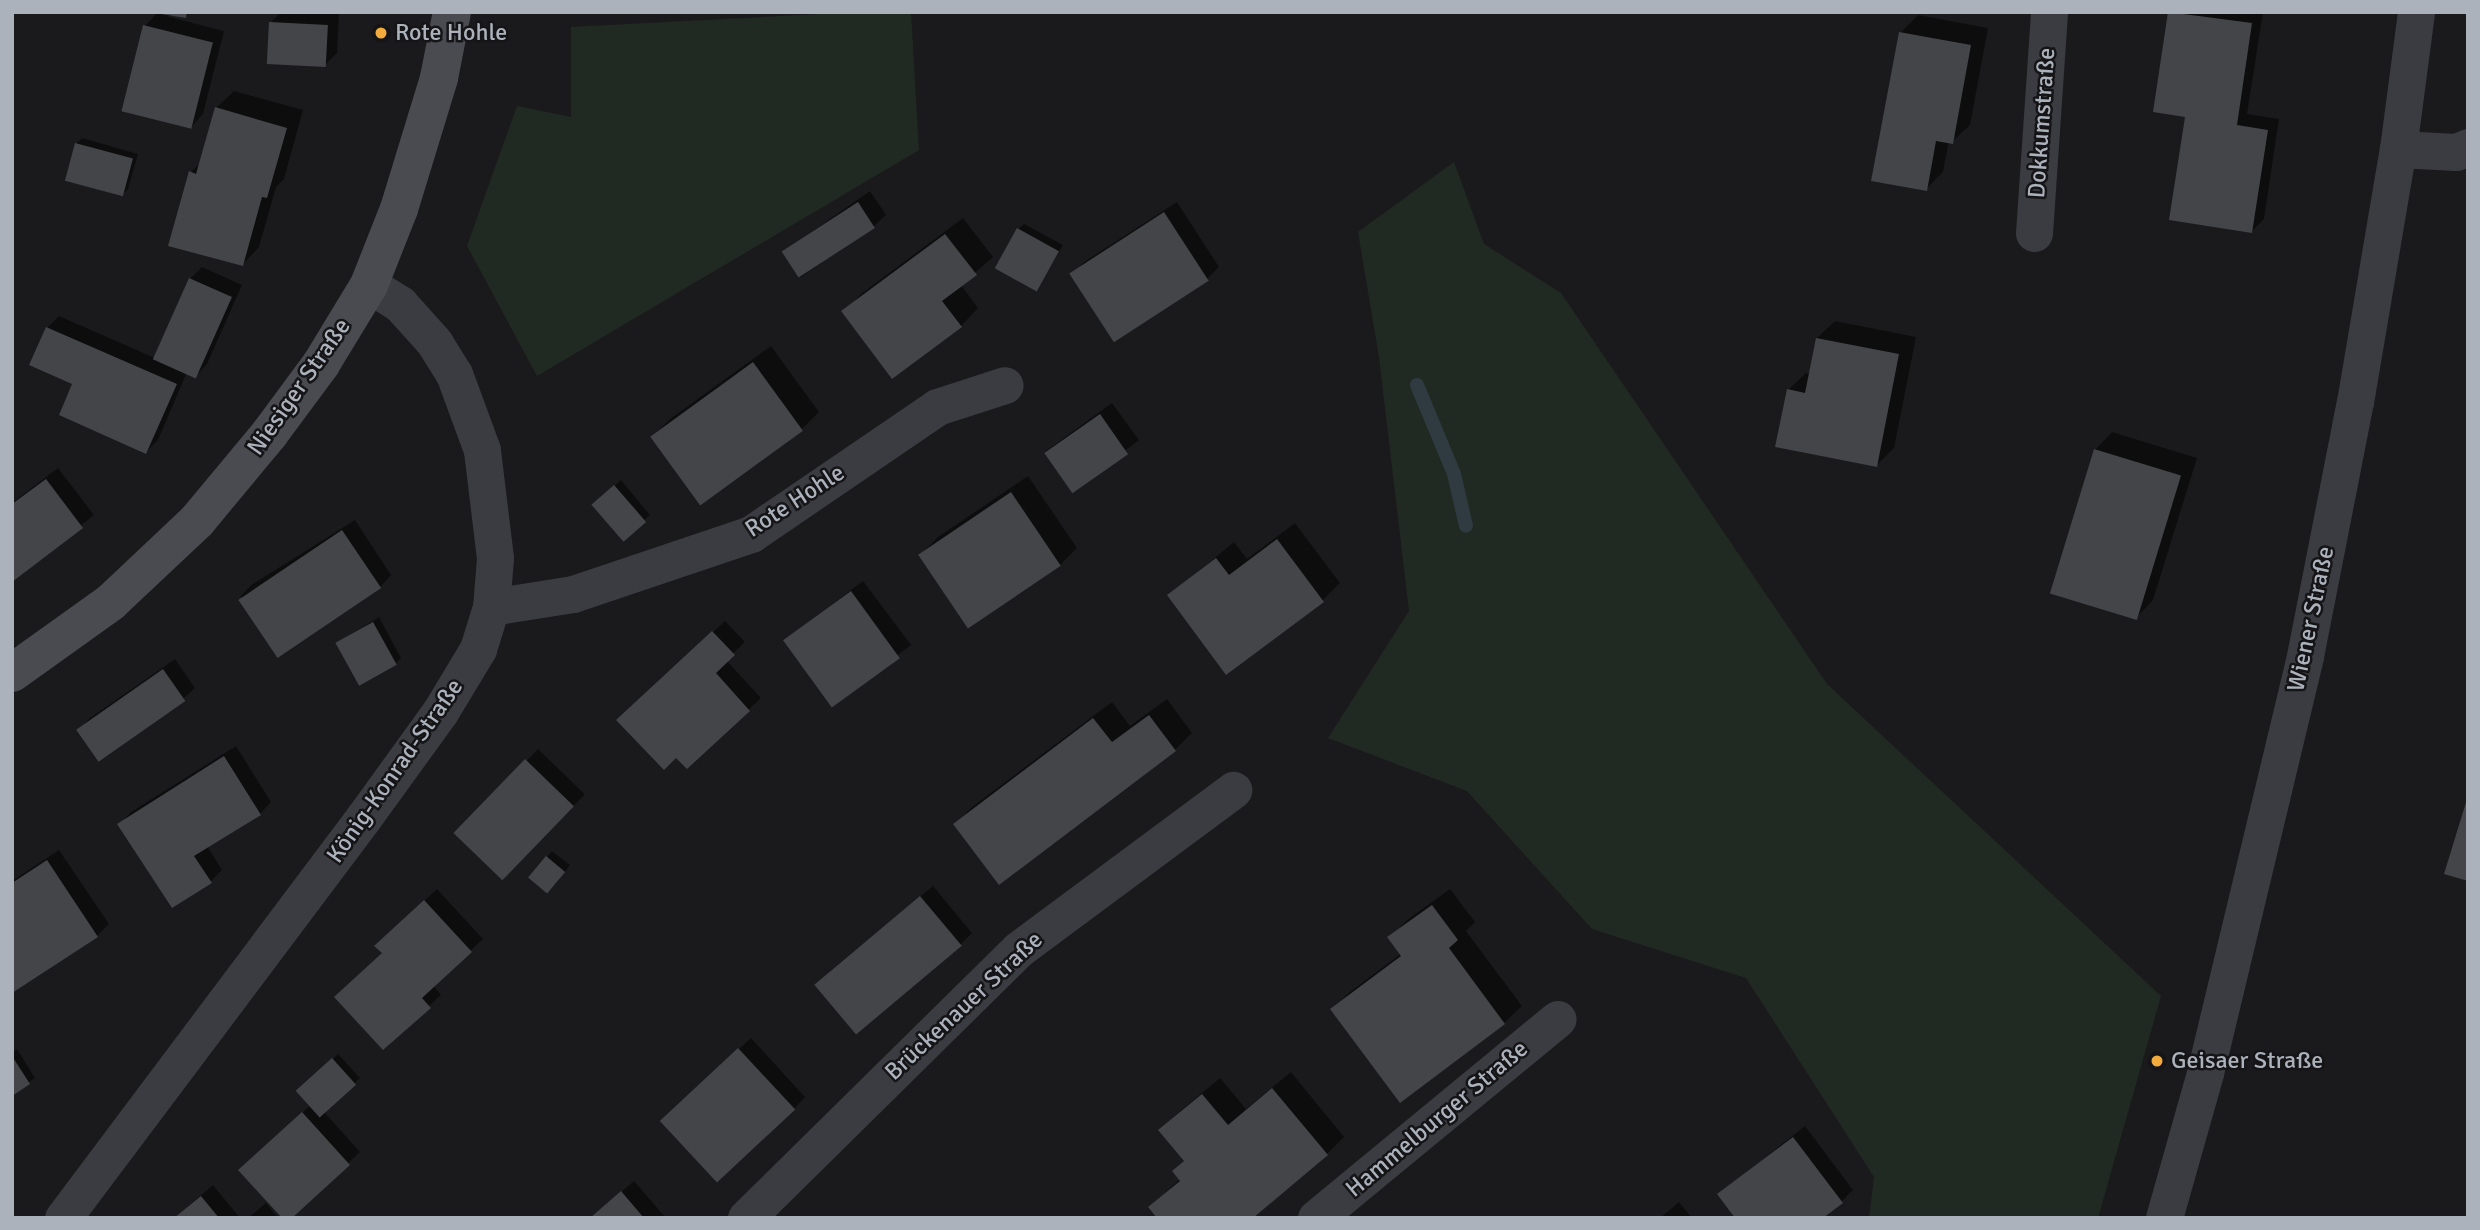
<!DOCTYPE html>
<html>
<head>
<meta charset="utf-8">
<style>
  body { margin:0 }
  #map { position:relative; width:2480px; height:1230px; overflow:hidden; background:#1a1a1c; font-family:Signika,sans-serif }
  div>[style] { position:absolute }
  .green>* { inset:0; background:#212a22 }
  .shadow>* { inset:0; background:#0007; transform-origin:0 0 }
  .stream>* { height:14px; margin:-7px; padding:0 7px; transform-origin:7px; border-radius:7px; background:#2f3a41 }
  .building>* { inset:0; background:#444549; transform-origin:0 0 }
  .street>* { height:37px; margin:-18.5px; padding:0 18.5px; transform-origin:18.5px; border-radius:18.5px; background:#3b3c41 }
  .secondary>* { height:38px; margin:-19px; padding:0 19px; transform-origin:19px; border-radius:19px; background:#494b51 }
  .dots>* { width:19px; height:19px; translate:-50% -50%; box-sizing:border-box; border:4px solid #151517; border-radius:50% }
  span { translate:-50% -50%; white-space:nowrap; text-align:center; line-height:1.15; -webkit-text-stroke:5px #151517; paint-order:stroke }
  .poi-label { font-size:24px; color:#acb2bc }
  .left { translate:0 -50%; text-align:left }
  .street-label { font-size:24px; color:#acb2bc }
  .frame { position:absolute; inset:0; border:14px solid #acb2bc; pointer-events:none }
</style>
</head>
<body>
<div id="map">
  <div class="green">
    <i style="clip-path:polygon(857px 12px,911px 12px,919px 150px,537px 376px,467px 246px,517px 106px,571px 117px,571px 27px)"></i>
    <i style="clip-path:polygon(1454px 162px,1484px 244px,1561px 293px,1827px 684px,2161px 996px,2098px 1218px,1869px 1218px,1874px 1177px,1746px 978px,1592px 929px,1467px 791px,1328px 738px,1409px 611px,1379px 357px,1358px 232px)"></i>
  </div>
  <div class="shadow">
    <i style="clip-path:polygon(149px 12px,190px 12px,186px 16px,166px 16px,224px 31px,203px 114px,192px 126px,145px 26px,157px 13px)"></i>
    <i style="clip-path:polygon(281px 12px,339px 14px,337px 53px,325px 65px,270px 23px)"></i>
    <i style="clip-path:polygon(2170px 12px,2263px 12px,2247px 114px,2279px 119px,2264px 219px,2252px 231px,2187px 116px,2155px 111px)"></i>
    <i style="clip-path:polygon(1918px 15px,1988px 28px,1970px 125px,1952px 142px,1949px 141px,1943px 172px,1926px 189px,1900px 33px)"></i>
    <i style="clip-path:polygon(234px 91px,303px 110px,284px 179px,276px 187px,259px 247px,242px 265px,191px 172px,201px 162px,216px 108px)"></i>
    <i style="clip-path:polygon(82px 138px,138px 154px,128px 189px,123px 194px,76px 144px)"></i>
    <i style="clip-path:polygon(870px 191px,886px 215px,874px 226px,801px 277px,785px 253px,797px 242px)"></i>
    <i style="clip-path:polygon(1177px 202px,1219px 267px,1207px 279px,1073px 274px,1084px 262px)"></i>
    <i style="clip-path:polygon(963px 218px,993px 257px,961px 285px,978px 308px,961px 326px,844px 312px,861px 294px)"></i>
    <i style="clip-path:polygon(1024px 224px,1063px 245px,1037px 289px,1018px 229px)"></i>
    <i style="clip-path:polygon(202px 267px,242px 285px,207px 364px,196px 376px,187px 372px,158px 440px,146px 452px,74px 383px,47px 328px,59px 316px,155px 358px,190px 279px)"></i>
    <i style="clip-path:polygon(1835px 321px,1916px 337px,1894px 448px,1877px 465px,1788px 390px,1806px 373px,1811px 374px,1817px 338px)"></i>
    <i style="clip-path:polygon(771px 346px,819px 412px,802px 429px,701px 503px,653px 436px,670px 419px)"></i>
    <i style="left:1112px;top:403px;width:46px;height:82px;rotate:54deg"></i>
    <i style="clip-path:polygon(2112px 432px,2197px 458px,2153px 600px,2136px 618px,2095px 450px)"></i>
    <i style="clip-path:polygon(58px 468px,94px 515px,12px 580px,12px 503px)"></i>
    <i style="clip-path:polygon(1028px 476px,1077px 548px,1060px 565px,921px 554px,938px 537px)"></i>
    <i style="clip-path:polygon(621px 480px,650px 515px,623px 539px,599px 500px)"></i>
    <i style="clip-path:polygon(355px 520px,391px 575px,380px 587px,240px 597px,251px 585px)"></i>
    <i style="clip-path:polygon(1295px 523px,1340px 583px,1323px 600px,1226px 673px,1169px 596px,1234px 542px,1247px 559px)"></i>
    <i style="left:863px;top:581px;width:80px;height:98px;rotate:53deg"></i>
    <i style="clip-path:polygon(379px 617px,401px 658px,395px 664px,337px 643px)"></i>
    <i style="clip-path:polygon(725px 621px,745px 642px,726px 660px,761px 698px,687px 767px,630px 708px)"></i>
    <i style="clip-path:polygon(175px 659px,195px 688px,183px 699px,78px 730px,90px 718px)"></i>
    <i style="clip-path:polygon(1167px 699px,1192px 733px,1175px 750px,955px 824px,972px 807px,1112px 702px,1130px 726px)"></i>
    <i style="clip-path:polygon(236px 746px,271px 802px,260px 814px,207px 846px,222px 870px,210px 882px,120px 824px,131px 812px)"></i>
    <i style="left:538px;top:749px;width:65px;height:117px;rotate:44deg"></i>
    <i style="clip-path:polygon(59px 850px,109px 924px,97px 936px,12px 991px,12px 881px)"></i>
    <i style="clip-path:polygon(552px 851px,570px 865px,554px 886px,547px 857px)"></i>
    <i style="clip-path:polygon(933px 886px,972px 933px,960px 945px,828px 973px)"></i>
    <i style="clip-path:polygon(437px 889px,483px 939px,433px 985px,441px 995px,383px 1048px,384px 953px,388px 934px)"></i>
    <i style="clip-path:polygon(1450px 889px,1475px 922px,1466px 931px,1522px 1006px,1504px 1023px,1400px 1100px,1332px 1009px,1350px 992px,1402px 953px,1390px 937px,1407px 920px)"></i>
    <i style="clip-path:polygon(751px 1038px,805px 1097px,794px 1109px,674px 1109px)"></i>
    <i style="clip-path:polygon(17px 1049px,35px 1078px,12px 1094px,12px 1052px)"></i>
    <i style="clip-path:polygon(338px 1054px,360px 1078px,324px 1112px,360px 1152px,289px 1218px,252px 1158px,311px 1105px,299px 1091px)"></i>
    <i style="clip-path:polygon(1291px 1072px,1344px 1137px,1327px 1154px,1150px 1207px,1180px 1179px,1185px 1160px,1161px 1130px,1178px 1113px,1220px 1078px,1246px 1109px)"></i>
    <i style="clip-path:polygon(1805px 1126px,1853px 1190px,1842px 1201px,1719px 1194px)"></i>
    <i style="clip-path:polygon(634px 1181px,666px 1218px,591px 1218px)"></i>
    <i style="clip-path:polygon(213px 1185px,240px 1218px,176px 1218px,185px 1209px)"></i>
    <i style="clip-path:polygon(1679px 1202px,1692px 1218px,1660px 1218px)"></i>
    <i style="clip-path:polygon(266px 1203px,278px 1218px,248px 1218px)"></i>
  </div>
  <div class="stream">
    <i style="left:1417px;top:385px;width:96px;rotate:67.4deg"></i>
    <i style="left:1454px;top:474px;width:53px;rotate:77deg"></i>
  </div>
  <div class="building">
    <i style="clip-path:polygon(149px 12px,187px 12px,186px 18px)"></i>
    <i style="clip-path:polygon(2168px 12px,2252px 23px,2237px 125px,2268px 130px,2252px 233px,2169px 220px,2185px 117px,2153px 112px)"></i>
    <i style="left:269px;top:22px;width:59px;height:42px;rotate:3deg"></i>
    <i style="left:143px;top:25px;width:72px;height:89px;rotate:14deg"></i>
    <i style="clip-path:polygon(1899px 32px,1971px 45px,1953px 144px,1936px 141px,1927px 191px,1871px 181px)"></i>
    <i style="clip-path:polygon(215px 107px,287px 128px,267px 198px,262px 197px,243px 266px,168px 246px,189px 171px,196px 174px)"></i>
    <i style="left:75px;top:143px;width:60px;height:39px;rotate:15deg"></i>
    <i style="left:858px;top:202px;width:31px;height:91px;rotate:57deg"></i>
    <i style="left:1164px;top:212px;width:82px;height:113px;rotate:57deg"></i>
    <i style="left:1017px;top:228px;width:48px;height:46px;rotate:29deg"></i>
    <i style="clip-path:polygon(945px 234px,977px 275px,942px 301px,962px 327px,892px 379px,841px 311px)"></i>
    <i style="left:189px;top:278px;width:47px;height:89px;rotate:24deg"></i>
    <i style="clip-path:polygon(46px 327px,177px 384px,146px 454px,59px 415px,72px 384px,29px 365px)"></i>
    <i style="clip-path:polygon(1816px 338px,1899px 354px,1877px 467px,1775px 447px,1787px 389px,1805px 393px)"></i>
    <i style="left:753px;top:362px;width:85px;height:127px;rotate:54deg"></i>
    <i style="left:1100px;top:414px;width:49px;height:68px;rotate:55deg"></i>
    <i style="left:2094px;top:449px;width:91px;height:151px;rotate:17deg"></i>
    <i style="clip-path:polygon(46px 479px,83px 528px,12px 582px,12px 504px)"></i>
    <i style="left:614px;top:485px;width:49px;height:30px;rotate:49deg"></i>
    <i style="left:1011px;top:492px;width:89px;height:112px;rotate:56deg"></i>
    <i style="left:342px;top:530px;width:70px;height:125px;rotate:56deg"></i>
    <i style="clip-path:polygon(1277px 539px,1324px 602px,1226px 675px,1167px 595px,1216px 558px,1229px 575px)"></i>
    <i style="left:851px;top:591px;width:83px;height:84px;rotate:54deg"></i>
    <i style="left:373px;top:622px;width:49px;height:43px;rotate:61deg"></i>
    <i style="clip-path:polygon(712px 631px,735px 655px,716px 673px,750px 711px,687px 769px,676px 758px,664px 770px,616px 720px)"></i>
    <i style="left:163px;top:669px;width:39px;height:106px;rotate:55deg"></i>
    <i style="clip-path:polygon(1149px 715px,1176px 751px,999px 885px,953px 824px,1093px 718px,1112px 742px)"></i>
    <i style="clip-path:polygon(224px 756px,261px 815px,194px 856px,212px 883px,172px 908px,117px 824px)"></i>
    <i style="left:525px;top:759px;width:68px;height:103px;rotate:44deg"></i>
    <i style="clip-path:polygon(2467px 799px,2468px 800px,2468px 881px,2444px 874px)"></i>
    <i style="left:546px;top:856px;width:25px;height:28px;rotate:40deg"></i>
    <i style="clip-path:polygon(47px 860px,98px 937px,12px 993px,12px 883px)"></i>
    <i style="left:920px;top:896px;width:65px;height:138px;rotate:50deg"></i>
    <i style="clip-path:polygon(424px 900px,472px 952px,422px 998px,431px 1008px,383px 1050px,334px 997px,382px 953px,374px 946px)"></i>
    <i style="clip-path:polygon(1432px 905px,1458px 940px,1449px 948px,1505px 1024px,1400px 1103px,1330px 1009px,1401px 956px,1387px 937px)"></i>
    <i style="left:738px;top:1048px;width:84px;height:107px;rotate:47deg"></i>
    <i style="clip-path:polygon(12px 1056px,30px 1084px,12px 1096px)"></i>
    <i style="left:332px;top:1058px;width:36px;height:49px;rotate:48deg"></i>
    <i style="clip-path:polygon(1272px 1088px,1328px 1155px,1253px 1218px,1157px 1218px,1148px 1207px,1180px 1181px,1172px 1171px,1184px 1161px,1158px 1130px,1202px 1094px,1228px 1125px)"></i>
    <i style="clip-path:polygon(302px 1112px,350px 1165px,292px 1218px,282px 1218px,238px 1170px)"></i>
    <i style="clip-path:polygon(1793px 1137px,1843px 1203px,1823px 1218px,1735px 1218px,1717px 1194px)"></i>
    <i style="clip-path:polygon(621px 1191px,644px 1218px,590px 1218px)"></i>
    <i style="clip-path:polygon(201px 1196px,219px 1218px,174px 1218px)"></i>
  </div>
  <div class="street">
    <i style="left:2398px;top:149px;width:58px;rotate:3deg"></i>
    <i style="left:2456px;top:152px;width:13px;rotate:-23deg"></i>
    <i style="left:2034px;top:233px;width:222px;rotate:-86.1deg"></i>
    <i style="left:491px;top:607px;width:83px;rotate:-9deg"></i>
    <i style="left:573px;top:594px;width:188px;rotate:-18.6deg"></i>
    <i style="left:751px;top:534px;width:225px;rotate:-34.3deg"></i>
    <i style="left:937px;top:407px;width:71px;rotate:-17.9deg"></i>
    <i style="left:63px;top:1218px;width:501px;rotate:-53.11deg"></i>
    <i style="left:364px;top:817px;width:130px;rotate:-54.1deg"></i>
    <i style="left:440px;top:712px;width:74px;rotate:-58.9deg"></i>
    <i style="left:478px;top:649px;width:44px;rotate:-72.8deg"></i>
    <i style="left:491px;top:607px;width:49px;rotate:-85.3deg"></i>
    <i style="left:495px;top:558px;width:109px;rotate:-96.9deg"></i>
    <i style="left:482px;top:450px;width:81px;rotate:-110.2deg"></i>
    <i style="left:454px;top:374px;width:36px;rotate:-122deg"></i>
    <i style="left:435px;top:343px;width:52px;rotate:-131.9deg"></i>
    <i style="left:400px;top:304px;width:36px;rotate:-148deg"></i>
    <i style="left:746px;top:1218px;width:383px;rotate:-44.6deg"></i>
    <i style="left:1019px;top:949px;width:267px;rotate:-36.6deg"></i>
    <i style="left:1316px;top:1218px;width:313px;rotate:-39.5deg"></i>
    <i style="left:2164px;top:1218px;width:151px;rotate:-74.2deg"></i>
    <i style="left:2205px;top:1073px;width:429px;rotate:-76.5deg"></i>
    <i style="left:2305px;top:656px;width:259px;rotate:-78.9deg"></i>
    <i style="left:2355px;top:402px;width:257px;rotate:-80.4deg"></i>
    <i style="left:2398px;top:149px;width:138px;rotate:-82.5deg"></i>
  </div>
  <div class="secondary">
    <i style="left:12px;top:673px;width:122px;rotate:-35.6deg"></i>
    <i style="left:111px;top:602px;width:118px;rotate:-43.3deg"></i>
    <i style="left:197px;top:521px;width:114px;rotate:-50.3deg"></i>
    <i style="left:270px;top:433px;width:86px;rotate:-53.5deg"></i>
    <i style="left:321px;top:364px;width:92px;rotate:-58.7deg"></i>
    <i style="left:369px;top:285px;width:82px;rotate:-68.5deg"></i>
    <i style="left:399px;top:209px;width:137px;rotate:-73deg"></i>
    <i style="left:439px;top:78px;width:67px;rotate:-78.9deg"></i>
  </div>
  <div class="dots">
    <i style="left:381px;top:33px;background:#f3ab3b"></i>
    <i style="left:2157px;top:1061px;background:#f3ab3b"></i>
  </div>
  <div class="poi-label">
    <span class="left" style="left:395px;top:33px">Rote Hohle</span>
    <span class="left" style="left:2171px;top:1061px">Geisaer Straße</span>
  </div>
  <div class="street-label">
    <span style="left:2042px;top:123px;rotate:-86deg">Dokkumstraße</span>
    <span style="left:299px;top:387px;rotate:-55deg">Niesiger Straße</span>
    <span style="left:795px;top:501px;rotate:-33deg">Rote Hohle</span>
    <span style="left:2311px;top:619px;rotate:-78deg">Wiener Straße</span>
    <span style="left:395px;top:771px;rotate:-55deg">König-Konrad-Straße</span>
    <span style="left:964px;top:1006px;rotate:-43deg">Brückenauer Straße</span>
    <span style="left:1437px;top:1119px;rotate:-40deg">Hammelburger Straße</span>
  </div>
  <div class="frame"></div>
</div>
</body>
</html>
